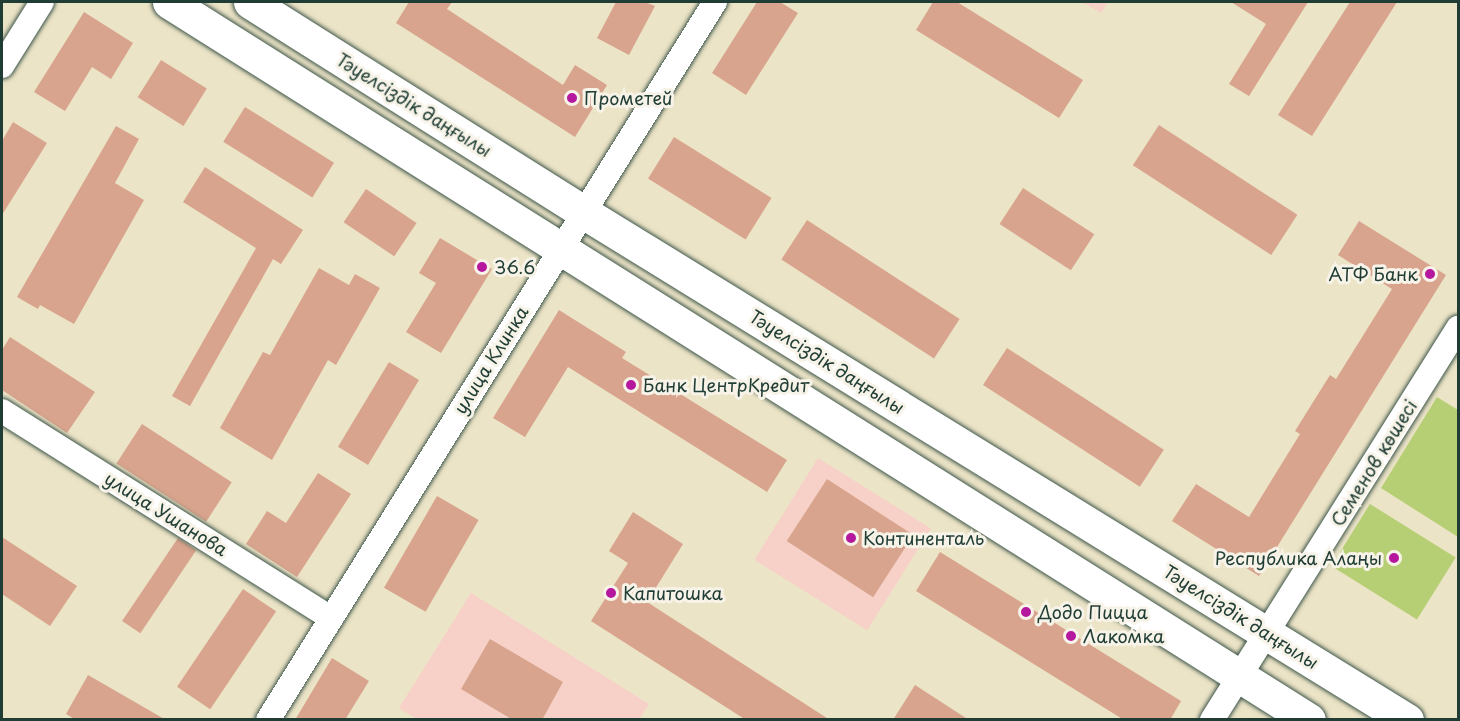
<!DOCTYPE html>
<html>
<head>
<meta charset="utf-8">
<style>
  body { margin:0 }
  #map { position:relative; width:1460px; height:721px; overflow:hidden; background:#ece4c7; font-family:"Playpen Sans",sans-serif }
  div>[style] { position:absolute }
  .built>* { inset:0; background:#f7d1c8; transform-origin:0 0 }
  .green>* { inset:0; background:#b7cf74; transform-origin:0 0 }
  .building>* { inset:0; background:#d8a48d; transform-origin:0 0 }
  .roads { filter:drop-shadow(0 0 2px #3e564a) drop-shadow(0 0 2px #3e564a) }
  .street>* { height:24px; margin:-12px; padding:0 12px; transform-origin:12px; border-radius:12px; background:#fff }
  .secondary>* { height:33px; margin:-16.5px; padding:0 16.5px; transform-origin:16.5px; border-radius:16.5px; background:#fff }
  .dots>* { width:16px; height:16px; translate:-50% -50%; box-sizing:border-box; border:3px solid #f7f3e8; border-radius:50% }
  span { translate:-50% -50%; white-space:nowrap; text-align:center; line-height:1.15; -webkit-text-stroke:6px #f7f3e8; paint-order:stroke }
  .poi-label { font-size:18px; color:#1f3d34 }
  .left { translate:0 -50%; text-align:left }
  .right { translate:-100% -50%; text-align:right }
  .street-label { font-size:18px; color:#1f3d34 }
  .frame { position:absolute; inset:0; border:3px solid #1f3d34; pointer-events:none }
</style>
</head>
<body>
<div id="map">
  <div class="built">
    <i style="clip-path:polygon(1082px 2px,1108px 2px,1101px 13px)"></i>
    <i style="left:818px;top:458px;width:133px;height:120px;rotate:32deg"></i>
    <i style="clip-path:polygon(471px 593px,649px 704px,639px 720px,417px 719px,399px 708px)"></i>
  </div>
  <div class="green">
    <i style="clip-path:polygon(1437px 397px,1458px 410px,1458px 537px,1381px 488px)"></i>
    <i style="left:1370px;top:504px;width:101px;height:73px;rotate:32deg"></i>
  </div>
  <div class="building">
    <i style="clip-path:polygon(409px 2px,452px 2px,447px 9px,563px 85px,575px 65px,607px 85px,575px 137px,396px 23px)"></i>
    <i style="clip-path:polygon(616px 2px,645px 2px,655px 6px,629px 55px,597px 38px)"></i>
    <i style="clip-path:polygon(757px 2px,780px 2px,798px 13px,746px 95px,712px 73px)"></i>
    <i style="clip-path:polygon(933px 2px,957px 2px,1083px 80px,1059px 118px,916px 30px)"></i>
    <i style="clip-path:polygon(1231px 2px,1308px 2px,1249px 96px,1229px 84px,1266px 24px)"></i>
    <i style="clip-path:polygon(1350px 2px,1397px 2px,1312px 136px,1278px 115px)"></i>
    <i style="clip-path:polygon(84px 12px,133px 43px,111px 79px,92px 67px,65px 111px,34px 92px)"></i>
    <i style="left:161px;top:60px;width:54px;height:44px;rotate:32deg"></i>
    <i style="left:245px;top:107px;width:105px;height:41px;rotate:32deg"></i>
    <i style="clip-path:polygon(13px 122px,47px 143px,2px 215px,2px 141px)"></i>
    <i style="left:1159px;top:125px;width:165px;height:48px;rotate:33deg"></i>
    <i style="clip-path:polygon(116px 126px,139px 139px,115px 183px,144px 200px,74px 324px,40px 305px,38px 309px,17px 297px)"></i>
    <i style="left:674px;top:137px;width:115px;height:49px;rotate:32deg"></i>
    <i style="clip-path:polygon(205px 167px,303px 230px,281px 264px,273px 259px,190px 406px,172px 396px,256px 248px,183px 202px)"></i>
    <i style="left:1023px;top:188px;width:85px;height:43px;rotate:33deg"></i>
    <i style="left:366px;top:189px;width:61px;height:40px;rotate:34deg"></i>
    <i style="left:807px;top:220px;width:182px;height:47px;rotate:33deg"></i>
    <i style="clip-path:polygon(1359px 221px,1446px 275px,1259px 576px,1172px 521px,1196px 484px,1249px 517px,1300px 434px,1295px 431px,1330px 375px,1336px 379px,1392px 289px,1338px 255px)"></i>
    <i style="clip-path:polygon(440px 238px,492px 269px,441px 353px,406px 332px,436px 283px,419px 273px)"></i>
    <i style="clip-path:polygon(319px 268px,349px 285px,355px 274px,380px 288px,336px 365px,328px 360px,272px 460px,220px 428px,263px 352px,270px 355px)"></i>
    <i style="clip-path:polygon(559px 310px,626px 352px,622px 358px,787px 460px,767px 492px,568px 367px,525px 437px,493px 418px)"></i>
    <i style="clip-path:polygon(10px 337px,95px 392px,67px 433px,2px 390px,2px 350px)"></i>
    <i style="left:1007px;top:348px;width:187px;height:44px;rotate:33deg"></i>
    <i style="left:389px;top:362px;width:35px;height:99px;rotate:31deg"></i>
    <i style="left:142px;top:424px;width:107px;height:47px;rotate:33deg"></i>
    <i style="clip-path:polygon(318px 473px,351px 494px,297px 577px,246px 544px,267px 511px,286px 523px)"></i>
    <i style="left:827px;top:479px;width:103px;height:74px;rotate:33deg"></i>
    <i style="left:437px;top:496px;width:48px;height:106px;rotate:30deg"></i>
    <i style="clip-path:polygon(633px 512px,683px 544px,647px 602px,830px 720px,746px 720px,591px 621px,628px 563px,609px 551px)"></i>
    <i style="clip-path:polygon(2px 537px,77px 586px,50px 626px,2px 594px)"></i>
    <i style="left:178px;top:538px;width:22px;height:100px;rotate:34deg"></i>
    <i style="clip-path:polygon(940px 552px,1181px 701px,1170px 720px,1124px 720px,916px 591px)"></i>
    <i style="left:243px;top:589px;width:40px;height:118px;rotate:34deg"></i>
    <i style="clip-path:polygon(490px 639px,563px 682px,542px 720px,513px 720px,461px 689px)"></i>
    <i style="clip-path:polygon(332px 658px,369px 681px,345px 720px,295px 720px)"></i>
    <i style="clip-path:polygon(88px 675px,166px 720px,76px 720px,66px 714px)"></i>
    <i style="clip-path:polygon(915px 685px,969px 720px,893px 720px)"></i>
  </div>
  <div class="roads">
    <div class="street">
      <i style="left:2px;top:66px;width:75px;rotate:-58deg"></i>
      <i style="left:2px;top:411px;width:389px;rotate:32.2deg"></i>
      <i style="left:268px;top:720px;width:846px;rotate:-58.1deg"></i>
      <i style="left:1212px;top:720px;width:463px;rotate:-57.9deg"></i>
    </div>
    <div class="secondary">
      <i style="left:169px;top:2px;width:1347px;rotate:32.2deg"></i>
      <i style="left:250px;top:2px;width:394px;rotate:32.2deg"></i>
      <i style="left:583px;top:212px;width:968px;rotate:31.65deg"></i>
    </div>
  </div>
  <div class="dots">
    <i style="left:572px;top:98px;background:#b5179e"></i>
    <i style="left:482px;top:267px;background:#b5179e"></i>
    <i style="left:1430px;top:274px;background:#b5179e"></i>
    <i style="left:631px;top:385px;background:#b5179e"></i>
    <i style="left:851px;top:538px;background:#b5179e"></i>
    <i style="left:1394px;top:558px;background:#b5179e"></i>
    <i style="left:611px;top:593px;background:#b5179e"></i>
    <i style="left:1026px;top:612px;background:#b5179e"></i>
    <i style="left:1071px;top:636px;background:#b5179e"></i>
  </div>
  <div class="poi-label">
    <span class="left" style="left:584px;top:98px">Прометей</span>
    <span class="left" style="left:494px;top:267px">36.6</span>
    <span class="right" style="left:1418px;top:274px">АТФ Банк</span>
    <span class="left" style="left:643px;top:385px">Банк ЦентрКредит</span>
    <span class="left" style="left:863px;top:538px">Континенталь</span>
    <span class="right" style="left:1382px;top:558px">Республика Алаңы</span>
    <span class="left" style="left:623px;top:593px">Капитошка</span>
    <span class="left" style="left:1038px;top:612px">Додо Пицца</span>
    <span class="left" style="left:1083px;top:636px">Лакомка</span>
  </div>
  <div class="street-label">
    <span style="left:414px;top:105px;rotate:32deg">Тәуелсіздік даңғылы</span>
    <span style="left:491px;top:360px;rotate:-58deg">улица Клинка</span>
    <span style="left:827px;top:362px;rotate:32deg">Тәуелсіздік даңғылы</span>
    <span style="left:1374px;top:463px;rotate:-58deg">Семенов көшесі</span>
    <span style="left:166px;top:514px;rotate:32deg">улица Ушанова</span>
    <span style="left:1241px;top:617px;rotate:32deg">Тәуелсіздік даңғылы</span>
  </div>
  <div class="frame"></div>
</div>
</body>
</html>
